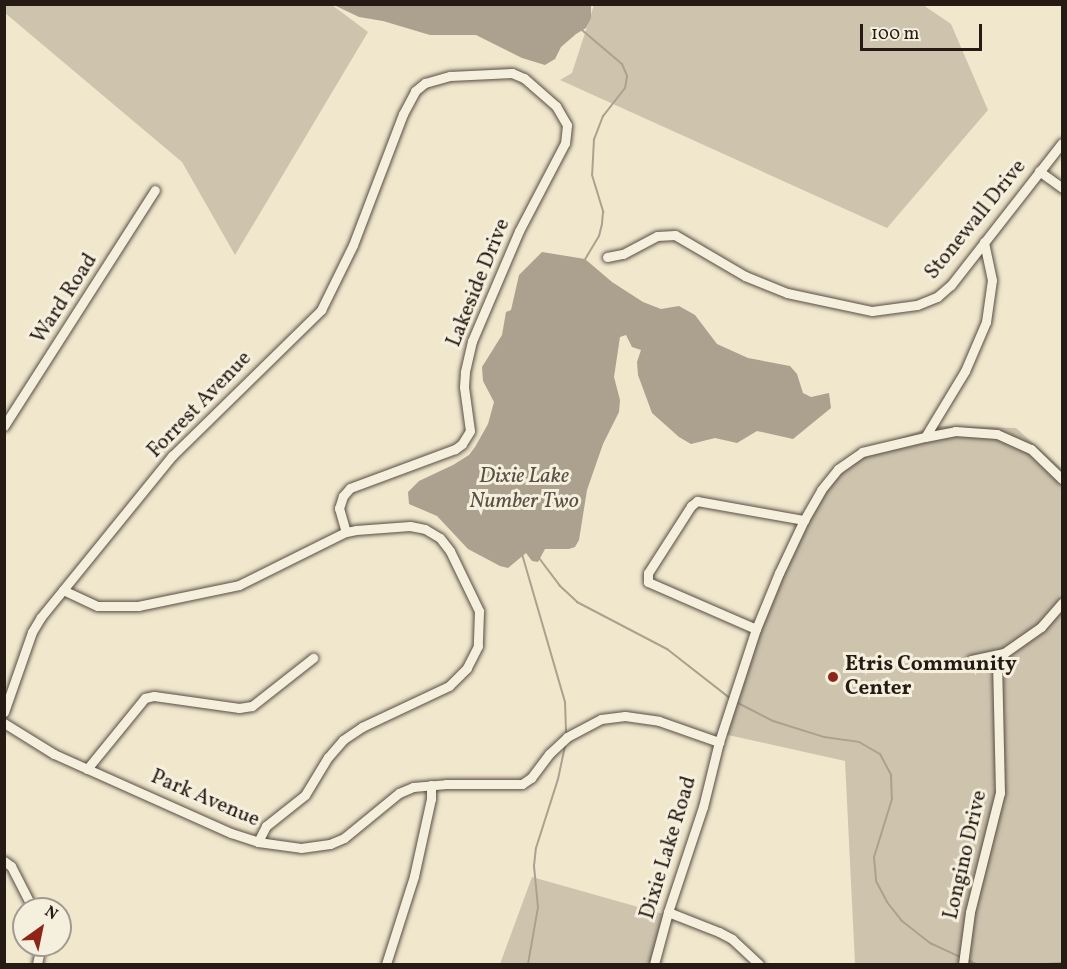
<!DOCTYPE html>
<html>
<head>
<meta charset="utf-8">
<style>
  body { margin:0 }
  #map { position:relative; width:1067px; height:969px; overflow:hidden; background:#f0e7cd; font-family:Vollkorn,serif }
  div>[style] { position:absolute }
  .green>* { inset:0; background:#cec4ae }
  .water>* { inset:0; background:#aba18e }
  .stream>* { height:2px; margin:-1px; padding:0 1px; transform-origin:1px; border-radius:1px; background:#aba18e }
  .roads { filter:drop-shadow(0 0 2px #584d43) drop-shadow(0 0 2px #584d43) }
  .street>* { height:9px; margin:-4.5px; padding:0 4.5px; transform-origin:4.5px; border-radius:4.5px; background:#f5efde }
  .dots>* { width:16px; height:16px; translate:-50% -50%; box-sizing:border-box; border:3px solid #f5efde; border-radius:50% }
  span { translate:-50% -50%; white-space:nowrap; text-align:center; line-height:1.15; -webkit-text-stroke:6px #f5efde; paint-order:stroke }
  .street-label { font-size:21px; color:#261a15 }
  .poi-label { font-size:21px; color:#261a15; font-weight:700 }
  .left { translate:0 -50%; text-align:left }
  .water-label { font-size:22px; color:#5b5045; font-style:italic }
  .frame { position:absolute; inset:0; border:6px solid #261a15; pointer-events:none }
  .north { position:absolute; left:12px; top:897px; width:60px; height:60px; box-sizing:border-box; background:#f5efde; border:2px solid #a29a8e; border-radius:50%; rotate:33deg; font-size:16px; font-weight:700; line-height:24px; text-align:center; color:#261a15 }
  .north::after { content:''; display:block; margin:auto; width:21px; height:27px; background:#8f2418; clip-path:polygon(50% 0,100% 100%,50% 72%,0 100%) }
  .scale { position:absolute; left:860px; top:24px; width:122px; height:27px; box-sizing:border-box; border:3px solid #261a15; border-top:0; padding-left:8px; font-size:18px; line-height:21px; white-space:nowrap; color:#261a15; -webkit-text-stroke:4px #f5efde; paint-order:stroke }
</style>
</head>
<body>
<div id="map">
  <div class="green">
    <i style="clip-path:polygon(4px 5px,332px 5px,368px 32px,235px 255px,182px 162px,5px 13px)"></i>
    <i style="clip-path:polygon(594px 5px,923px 5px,951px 24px,988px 110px,887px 228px,560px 80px,572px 73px)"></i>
    <i style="clip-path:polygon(935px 426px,1016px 428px,1062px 469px,1062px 964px,855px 964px,845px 761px,719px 733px,758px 633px,778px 564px,805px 512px,864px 450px)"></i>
    <i style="clip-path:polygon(532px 877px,670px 916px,652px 964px,500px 964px)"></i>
  </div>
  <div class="water">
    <i style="clip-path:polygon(334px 5px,591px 4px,591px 18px,586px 28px,576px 34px,561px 47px,555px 59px,545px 65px,522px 58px,476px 35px,430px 35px,383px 21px,359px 17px)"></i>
    <i style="clip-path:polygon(542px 252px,585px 259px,612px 282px,643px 302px,661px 309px,679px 306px,695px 315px,717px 344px,748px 358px,790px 366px,797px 374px,803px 393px,811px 397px,829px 393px,831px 408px,793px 439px,757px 431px,737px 443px,715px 438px,691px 444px,679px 437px,652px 413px,638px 375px,637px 362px,641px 350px,632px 347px,626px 335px,620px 337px,614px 377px,620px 400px,619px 412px,603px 444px,587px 490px,579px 540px,575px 547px,569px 549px,545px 549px,538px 562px,532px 561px,526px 553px,508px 568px,500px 566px,468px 549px,437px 516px,409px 504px,408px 492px,419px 481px,453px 465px,469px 455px,475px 447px,488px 424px,494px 402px,483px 381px,482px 367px,502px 335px,506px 312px,511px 310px,519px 275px)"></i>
  </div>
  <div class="stream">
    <i style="left:582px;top:30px;width:52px;rotate:40.4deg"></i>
    <i style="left:622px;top:64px;width:13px;rotate:67deg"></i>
    <i style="left:627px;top:76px;width:12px;rotate:99deg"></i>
    <i style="left:625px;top:88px;width:36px;rotate:128deg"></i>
    <i style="left:603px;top:116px;width:25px;rotate:111deg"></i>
    <i style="left:594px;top:139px;width:36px;rotate:93deg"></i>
    <i style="left:592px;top:175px;width:39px;rotate:73deg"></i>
    <i style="left:603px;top:212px;width:12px;rotate:95deg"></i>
    <i style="left:602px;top:224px;width:12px;rotate:104deg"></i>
    <i style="left:599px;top:236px;width:27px;rotate:121deg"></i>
    <i style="left:522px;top:554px;width:154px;rotate:73.8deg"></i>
    <i style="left:565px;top:702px;width:31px;rotate:88deg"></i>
    <i style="left:539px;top:558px;width:34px;rotate:53deg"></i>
    <i style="left:559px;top:585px;width:25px;rotate:43deg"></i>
    <i style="left:577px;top:602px;width:102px;rotate:27.6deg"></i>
    <i style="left:667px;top:649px;width:81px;rotate:38deg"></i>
    <i style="left:736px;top:702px;width:42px;rotate:27.2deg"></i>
    <i style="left:773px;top:721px;width:53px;rotate:17.4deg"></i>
    <i style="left:824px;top:737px;width:35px;rotate:8deg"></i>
    <i style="left:859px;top:742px;width:24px;rotate:30deg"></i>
    <i style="left:880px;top:754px;width:24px;rotate:62deg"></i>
    <i style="left:891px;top:775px;width:24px;rotate:88deg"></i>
    <i style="left:892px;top:799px;width:61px;rotate:107.2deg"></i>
    <i style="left:874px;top:857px;width:24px;rotate:85deg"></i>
    <i style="left:876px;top:881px;width:24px;rotate:62deg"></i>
    <i style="left:887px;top:902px;width:24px;rotate:52deg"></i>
    <i style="left:902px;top:921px;width:36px;rotate:38deg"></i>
    <i style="left:930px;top:943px;width:33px;rotate:25deg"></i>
    <i style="left:968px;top:960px;width:9px;rotate:27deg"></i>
    <i style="left:528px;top:964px;width:58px;rotate:-80deg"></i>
    <i style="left:538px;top:907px;width:41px;rotate:-95.6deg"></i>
    <i style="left:534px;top:866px;width:18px;rotate:-84deg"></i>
    <i style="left:536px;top:848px;width:72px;rotate:-72.3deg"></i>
    <i style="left:558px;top:779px;width:35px;rotate:-78deg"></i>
    <i style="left:1045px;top:964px;width:17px;rotate:-3deg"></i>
  </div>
  <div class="roads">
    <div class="street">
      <i style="left:1039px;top:171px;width:29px;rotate:36deg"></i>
      <i style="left:607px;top:257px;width:16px;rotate:-11deg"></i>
      <i style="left:623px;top:254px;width:38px;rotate:-28deg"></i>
      <i style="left:657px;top:236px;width:18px;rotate:-3deg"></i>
      <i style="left:675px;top:235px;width:81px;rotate:30.4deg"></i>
      <i style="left:745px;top:276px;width:45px;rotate:22deg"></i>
      <i style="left:787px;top:293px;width:87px;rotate:12deg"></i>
      <i style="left:872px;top:311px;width:45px;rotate:-7.6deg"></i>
      <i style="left:917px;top:305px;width:22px;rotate:-22deg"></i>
      <i style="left:937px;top:297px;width:18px;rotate:-41deg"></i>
      <i style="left:951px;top:285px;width:180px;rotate:-52deg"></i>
      <i style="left:4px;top:426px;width:280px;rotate:-57.4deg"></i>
      <i style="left:925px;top:437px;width:31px;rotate:-11deg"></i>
      <i style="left:955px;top:431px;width:42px;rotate:4.1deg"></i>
      <i style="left:997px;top:434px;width:37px;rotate:24deg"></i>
      <i style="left:1031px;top:449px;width:43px;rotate:44.1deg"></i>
      <i style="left:63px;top:590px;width:38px;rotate:25deg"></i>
      <i style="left:98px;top:606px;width:40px"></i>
      <i style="left:138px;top:606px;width:103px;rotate:-11.7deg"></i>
      <i style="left:239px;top:585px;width:119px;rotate:-26.4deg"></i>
      <i style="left:346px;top:532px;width:10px;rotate:-11deg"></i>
      <i style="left:356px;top:530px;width:54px;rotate:-4.2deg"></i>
      <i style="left:410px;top:526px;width:15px;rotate:11deg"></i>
      <i style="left:425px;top:529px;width:17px;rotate:31deg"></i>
      <i style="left:440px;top:538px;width:16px;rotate:52deg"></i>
      <i style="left:450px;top:551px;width:67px;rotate:64.2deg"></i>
      <i style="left:479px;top:611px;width:35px;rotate:92deg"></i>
      <i style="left:478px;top:646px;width:25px;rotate:117deg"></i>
      <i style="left:467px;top:668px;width:25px;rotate:135deg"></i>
      <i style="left:449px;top:686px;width:96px;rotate:154.8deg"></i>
      <i style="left:362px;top:727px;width:23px;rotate:146deg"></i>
      <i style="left:343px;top:740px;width:23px;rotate:131deg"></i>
      <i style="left:328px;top:757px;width:44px;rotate:121.2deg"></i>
      <i style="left:305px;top:795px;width:50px;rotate:141.5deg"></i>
      <i style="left:266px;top:826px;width:18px;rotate:117deg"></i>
      <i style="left:756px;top:629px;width:118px;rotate:-156.5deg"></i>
      <i style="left:648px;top:582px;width:9px;rotate:-90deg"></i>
      <i style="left:648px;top:573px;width:80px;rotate:-57.3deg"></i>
      <i style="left:691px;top:506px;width:8px;rotate:-40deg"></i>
      <i style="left:697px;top:501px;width:109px;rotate:10.1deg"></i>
      <i style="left:971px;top:660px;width:34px;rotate:-12deg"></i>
      <i style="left:4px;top:712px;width:85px;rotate:-70.7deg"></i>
      <i style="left:32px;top:632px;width:17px;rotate:-59deg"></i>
      <i style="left:41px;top:617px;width:208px;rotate:-50.9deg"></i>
      <i style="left:172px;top:456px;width:209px;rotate:-44.4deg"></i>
      <i style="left:321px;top:310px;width:72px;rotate:-63.8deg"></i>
      <i style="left:353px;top:245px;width:140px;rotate:-69.1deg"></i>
      <i style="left:403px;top:114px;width:26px;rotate:-62deg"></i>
      <i style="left:415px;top:91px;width:13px;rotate:-39deg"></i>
      <i style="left:425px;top:83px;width:26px;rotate:-16deg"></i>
      <i style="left:450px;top:76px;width:62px;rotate:-2.8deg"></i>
      <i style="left:512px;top:73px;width:13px;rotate:23deg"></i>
      <i style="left:524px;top:78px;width:43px;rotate:41.2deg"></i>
      <i style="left:556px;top:106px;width:22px;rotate:60deg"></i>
      <i style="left:567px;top:125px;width:18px;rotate:96deg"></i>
      <i style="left:565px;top:143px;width:99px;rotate:117.6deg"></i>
      <i style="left:519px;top:231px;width:120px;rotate:113.1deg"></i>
      <i style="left:472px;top:341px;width:32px;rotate:103deg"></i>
      <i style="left:465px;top:372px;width:15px;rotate:94deg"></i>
      <i style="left:464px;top:387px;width:44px;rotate:82.2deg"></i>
      <i style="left:470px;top:431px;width:15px;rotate:122deg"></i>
      <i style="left:462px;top:444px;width:9px;rotate:144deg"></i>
      <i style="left:455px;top:449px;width:112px;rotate:159.6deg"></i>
      <i style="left:350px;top:488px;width:11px;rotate:131deg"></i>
      <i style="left:343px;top:496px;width:13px;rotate:108deg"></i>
      <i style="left:339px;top:508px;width:25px;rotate:74deg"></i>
      <i style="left:4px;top:723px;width:59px;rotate:31.8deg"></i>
      <i style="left:54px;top:754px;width:194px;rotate:24.1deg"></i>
      <i style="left:231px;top:833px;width:28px;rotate:18deg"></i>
      <i style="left:258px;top:842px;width:43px;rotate:7.9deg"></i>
      <i style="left:301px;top:848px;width:29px;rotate:-8deg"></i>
      <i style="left:330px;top:844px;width:15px;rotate:-23deg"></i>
      <i style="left:344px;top:838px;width:71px;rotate:-39.3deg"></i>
      <i style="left:399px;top:793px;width:15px;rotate:-23deg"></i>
      <i style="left:413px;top:787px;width:33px;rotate:-5deg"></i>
      <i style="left:446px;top:784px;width:76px"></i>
      <i style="left:522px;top:784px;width:11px;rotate:-34deg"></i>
      <i style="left:531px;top:778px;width:30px;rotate:-53deg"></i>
      <i style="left:549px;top:754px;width:25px;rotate:-43deg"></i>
      <i style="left:567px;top:737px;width:38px;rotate:-28deg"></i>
      <i style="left:601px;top:719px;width:24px;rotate:-7deg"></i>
      <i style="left:625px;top:716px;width:34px;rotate:8deg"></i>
      <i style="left:659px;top:721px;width:64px;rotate:19.3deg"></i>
      <i style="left:87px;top:769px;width:92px;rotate:-50.8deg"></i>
      <i style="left:145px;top:698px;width:9px;rotate:-13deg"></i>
      <i style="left:154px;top:696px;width:86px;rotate:8deg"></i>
      <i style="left:239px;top:708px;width:13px;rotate:-9deg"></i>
      <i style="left:252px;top:706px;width:78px;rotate:-38.2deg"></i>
      <i style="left:4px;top:861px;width:9px;rotate:36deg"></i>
      <i style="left:11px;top:866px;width:48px;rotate:62.9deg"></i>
      <i style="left:668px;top:912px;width:55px;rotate:21.4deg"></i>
      <i style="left:719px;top:932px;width:15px;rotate:28deg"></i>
      <i style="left:732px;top:939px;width:37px;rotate:43deg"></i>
      <i style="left:37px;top:964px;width:19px;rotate:-78deg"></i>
      <i style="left:386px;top:964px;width:92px;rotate:-72.3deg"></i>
      <i style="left:414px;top:876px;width:79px;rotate:-77.6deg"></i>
      <i style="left:431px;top:799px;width:14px;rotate:-90deg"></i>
      <i style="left:654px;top:964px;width:54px;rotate:-74.9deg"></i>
      <i style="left:668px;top:912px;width:111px;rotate:-71.6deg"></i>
      <i style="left:703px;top:807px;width:67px;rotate:-76.2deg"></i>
      <i style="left:719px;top:742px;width:119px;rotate:-71.9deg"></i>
      <i style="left:756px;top:629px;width:61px;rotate:-67.7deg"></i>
      <i style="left:779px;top:573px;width:59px;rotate:-64.7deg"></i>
      <i style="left:804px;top:520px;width:34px;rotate:-60deg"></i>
      <i style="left:821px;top:490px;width:27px;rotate:-51deg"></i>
      <i style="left:838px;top:469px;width:29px;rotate:-35deg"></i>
      <i style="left:862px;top:452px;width:65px;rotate:-13.4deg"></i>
      <i style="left:925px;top:437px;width:77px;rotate:-58.8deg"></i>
      <i style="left:965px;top:371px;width:53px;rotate:-66.8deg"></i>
      <i style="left:986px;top:322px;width:42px;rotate:-81.9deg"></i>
      <i style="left:992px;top:280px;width:39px;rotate:-102deg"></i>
      <i style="left:963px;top:964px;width:52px;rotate:-82.3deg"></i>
      <i style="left:970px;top:912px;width:123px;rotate:-75.9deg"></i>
      <i style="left:1000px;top:793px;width:129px;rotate:-91.3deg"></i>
      <i style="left:997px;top:664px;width:13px;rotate:-58deg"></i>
      <i style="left:1004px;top:653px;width:45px;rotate:-35.1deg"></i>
      <i style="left:1041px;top:627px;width:32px;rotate:-49deg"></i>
    </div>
  </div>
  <div class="dots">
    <i style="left:833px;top:677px;background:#8f2418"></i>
  </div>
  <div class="street-label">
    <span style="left:976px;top:220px;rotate:-51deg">Stonewall Drive</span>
    <span style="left:479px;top:283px;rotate:-68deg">Lakeside Drive</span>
    <span style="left:65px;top:299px;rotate:-57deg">Ward Road</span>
    <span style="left:200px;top:405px;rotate:-46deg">Forrest Avenue</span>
    <span style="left:205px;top:799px;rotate:23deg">Park Avenue</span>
    <span style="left:669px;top:848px;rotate:-73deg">Dixie Lake Road</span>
    <span style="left:966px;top:855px;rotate:-77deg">Longino Drive</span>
  </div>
  <div class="poi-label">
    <span class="left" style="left:845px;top:677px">Etris Community<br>Center</span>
  </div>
  <div class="water-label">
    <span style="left:524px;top:489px">Dixie Lake<br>Number Two</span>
  </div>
  <div class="frame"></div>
  <div class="north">N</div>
  <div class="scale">100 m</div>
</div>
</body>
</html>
